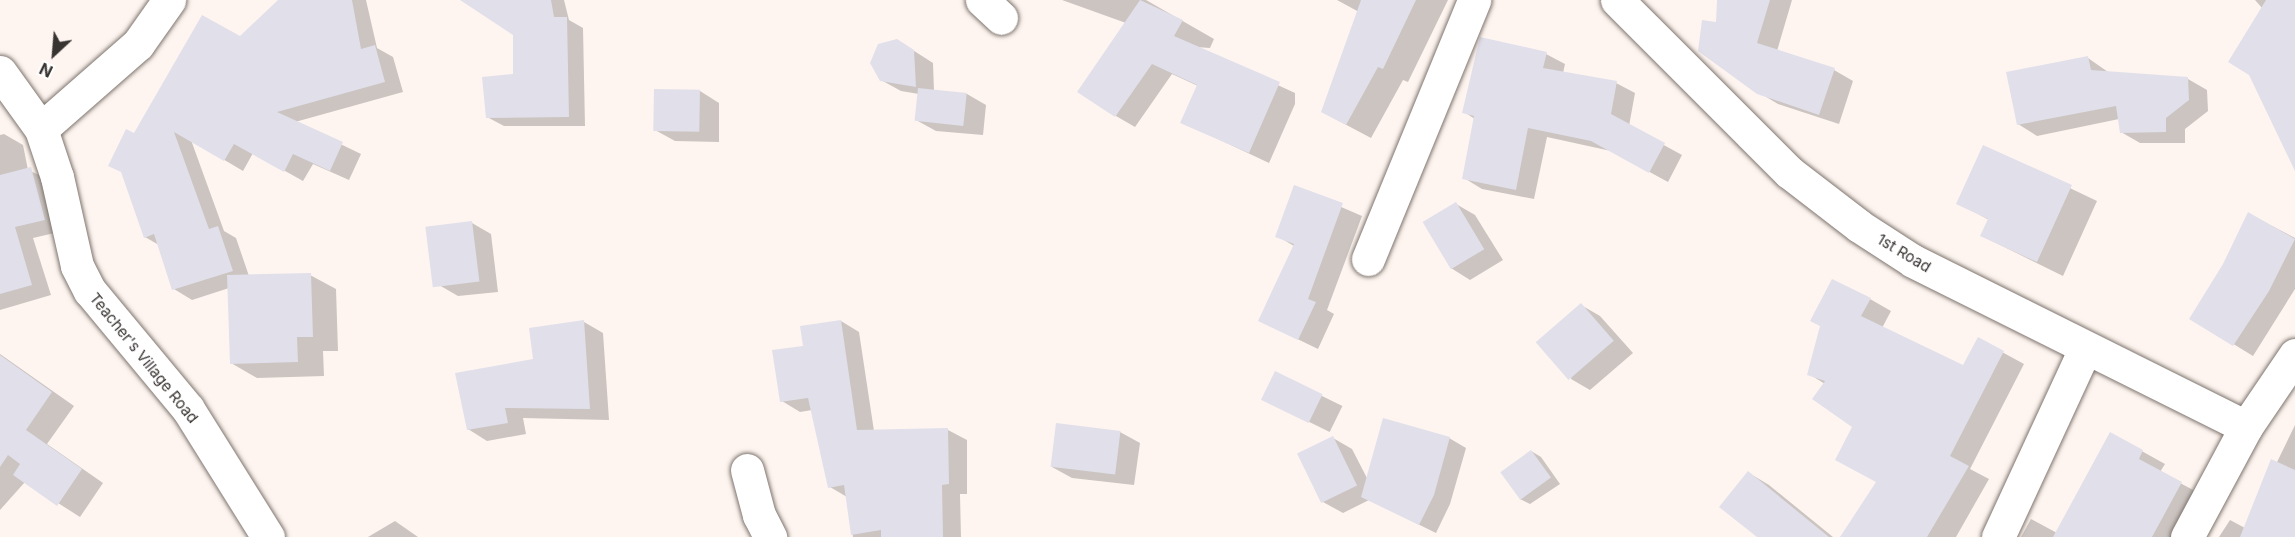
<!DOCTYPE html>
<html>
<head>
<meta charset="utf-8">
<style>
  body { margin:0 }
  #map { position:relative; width:2295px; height:537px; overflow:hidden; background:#fef5f0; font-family:Inter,sans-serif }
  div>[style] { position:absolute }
  .shadow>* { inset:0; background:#0003; transform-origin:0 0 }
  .building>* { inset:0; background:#e0dfea; transform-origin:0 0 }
  .roads { filter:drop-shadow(0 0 2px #7e746e) drop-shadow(0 0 2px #7e746e) }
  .minor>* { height:33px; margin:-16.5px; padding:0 16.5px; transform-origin:16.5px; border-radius:16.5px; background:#fff }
  .secondary>* { height:33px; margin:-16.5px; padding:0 16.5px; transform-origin:16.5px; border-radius:16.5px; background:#fff }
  span { translate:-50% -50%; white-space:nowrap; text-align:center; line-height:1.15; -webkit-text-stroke:5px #fff; paint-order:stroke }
  .street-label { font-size:15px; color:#383432 }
  .north { position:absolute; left:24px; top:24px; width:60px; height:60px; -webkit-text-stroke:4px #fff; paint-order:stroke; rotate:206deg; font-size:16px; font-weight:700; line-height:24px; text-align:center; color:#383432 }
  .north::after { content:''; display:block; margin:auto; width:21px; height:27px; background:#383432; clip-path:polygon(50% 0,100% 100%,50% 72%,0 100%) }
</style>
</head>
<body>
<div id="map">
  <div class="shadow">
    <i style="clip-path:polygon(280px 0,366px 0,377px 48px,393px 57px,403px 92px,295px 122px,361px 154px,349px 180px,313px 164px,303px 181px,253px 153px,243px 171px,191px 140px,224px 231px,236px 238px,249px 276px,310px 275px,336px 289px,338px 351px,323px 351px,324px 376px,257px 378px,231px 363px,229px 288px,192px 300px,174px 289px,159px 245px,145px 237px,135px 135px)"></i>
    <i style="clip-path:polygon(462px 0,564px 0,569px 20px,583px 28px,585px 126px,504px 126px,487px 117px,514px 75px,514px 34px)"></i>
    <i style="clip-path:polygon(1062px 0,1146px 0,1214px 39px,1210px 48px,1196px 47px,1295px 93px,1295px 104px,1269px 163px,1182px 122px,1198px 86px,1172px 74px,1135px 127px,1116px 116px,1126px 23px)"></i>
    <i style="clip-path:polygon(1337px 0,1448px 0,1408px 82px,1403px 80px,1371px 138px,1322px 112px,1359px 12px)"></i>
    <i style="clip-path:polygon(1719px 0,1792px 0,1777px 51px,1834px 70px,1853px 81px,1839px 124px,1778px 104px,1758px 92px,1717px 23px)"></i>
    <i style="clip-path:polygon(2255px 0,2295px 0,2295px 146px,2263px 9px)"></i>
    <i style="clip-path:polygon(897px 40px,933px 63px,934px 91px,967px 94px,986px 105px,983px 135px,936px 131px,916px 120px,919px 94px,901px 91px,881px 80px)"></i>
    <i style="clip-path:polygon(1546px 54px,1565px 64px,1563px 73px,1616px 83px,1635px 93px,1629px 126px,1682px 155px,1668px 182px,1611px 151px,1547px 137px,1534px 199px,1482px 189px,1464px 178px,1475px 119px,1464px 112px)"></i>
    <i style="clip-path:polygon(2088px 58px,2108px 72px,2188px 79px,2207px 90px,2208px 111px,2185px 129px,2185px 143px,2140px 143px,2121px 132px,2119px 119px,2037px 136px,2018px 124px)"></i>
    <i style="clip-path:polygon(700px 91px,719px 103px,719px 142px,675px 141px,655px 130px)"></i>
    <i style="clip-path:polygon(4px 134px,23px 145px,28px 170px,50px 180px,63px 231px,33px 238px,51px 295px,0 310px,0 135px)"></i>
    <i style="clip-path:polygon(1984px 147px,2097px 201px,2063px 276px,1982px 236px,1989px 220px,1958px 203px)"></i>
    <i style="clip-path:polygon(1295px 187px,1362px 216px,1327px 310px,1334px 314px,1318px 349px,1260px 321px,1294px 246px,1277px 236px)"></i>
    <i style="clip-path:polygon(1456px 204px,1475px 215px,1503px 260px,1470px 280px,1451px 268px)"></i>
    <i style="clip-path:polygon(2249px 214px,2295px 238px,2295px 289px,2253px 356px,2191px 318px,2224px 265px)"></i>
    <i style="clip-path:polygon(472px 223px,491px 234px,498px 292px,458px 296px,439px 285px)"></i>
    <i style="clip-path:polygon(1870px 299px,1891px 311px,1882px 328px,1964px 367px,1978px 339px,2024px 364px,1970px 469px,1989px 479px,1956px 537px,1842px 537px,1878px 482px,1854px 427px,1825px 384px,1809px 374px)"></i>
    <i style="clip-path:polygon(1581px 305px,1600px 316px,1633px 353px,1590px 390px,1571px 379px)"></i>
    <i style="clip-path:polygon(841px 321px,859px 332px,874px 431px,948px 430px,967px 440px,967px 494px,960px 494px,961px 537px,853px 537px,847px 497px,830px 487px,812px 410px,800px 412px,782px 401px,804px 347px)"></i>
    <i style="clip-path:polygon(584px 322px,603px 333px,609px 420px,523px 418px,526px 434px,487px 441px,468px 429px,535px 360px)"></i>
    <i style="clip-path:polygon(0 354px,74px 406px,47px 444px,103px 483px,80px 517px,25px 482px,0 510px)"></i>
    <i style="left:1275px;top:373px;width:75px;height:29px;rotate:26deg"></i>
    <i style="clip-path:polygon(2295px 425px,2295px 537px,2219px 537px,2230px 520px,2245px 528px)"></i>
    <i style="clip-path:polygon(1120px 432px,1140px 443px,1134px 485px,1072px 478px,1052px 467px)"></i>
    <i style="clip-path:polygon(2111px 434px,2165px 464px,2160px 472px,2204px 496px,2180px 537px,2021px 537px,2031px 519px,2057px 533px)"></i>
    <i style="clip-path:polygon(1333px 438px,1352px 449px,1368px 480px,1449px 438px,1466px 448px,1450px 504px,1436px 533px,1369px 500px,1343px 513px,1323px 502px)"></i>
    <i style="clip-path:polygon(1531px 451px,1541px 457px,1560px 484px,1530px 504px,1520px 499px)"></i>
    <i style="clip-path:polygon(1749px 473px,1769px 485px,1833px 537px,1759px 537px)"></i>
    <i style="clip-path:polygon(395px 521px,418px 537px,368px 537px)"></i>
  </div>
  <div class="building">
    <i style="clip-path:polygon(278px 0,352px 0,361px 49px,375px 45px,385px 82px,277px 112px,343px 142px,330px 171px,293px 154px,284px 172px,234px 144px,224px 161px,174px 132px,209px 229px,218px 226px,233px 271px,172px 290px,154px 234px,144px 238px,121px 172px,108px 166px,126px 129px,134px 133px,202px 15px,240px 36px)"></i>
    <i style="clip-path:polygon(460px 0,551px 0,554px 17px,567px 17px,569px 117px,486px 118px,482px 77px,513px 74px,513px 35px)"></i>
    <i style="clip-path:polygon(1140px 0,1183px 20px,1174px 36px,1280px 82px,1249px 153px,1180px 123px,1197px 85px,1152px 64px,1115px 117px,1077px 92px)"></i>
    <i style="clip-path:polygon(1361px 0,1416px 0,1383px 69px,1378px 67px,1346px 125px,1321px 112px)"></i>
    <i style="clip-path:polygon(1717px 0,1770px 0,1757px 43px,1835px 68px,1819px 115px,1757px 94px,1698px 51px,1702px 20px,1716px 22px)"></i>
    <i style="clip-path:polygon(2266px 0,2295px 0,2295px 171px,2249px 75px,2228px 62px)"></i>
    <i style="clip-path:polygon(1480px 37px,1547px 52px,1543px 68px,1617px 81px,1611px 114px,1665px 143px,1649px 173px,1591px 141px,1528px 128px,1516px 190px,1462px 179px,1474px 116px,1462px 113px)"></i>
    <i style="clip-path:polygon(897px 39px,914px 50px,916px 87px,880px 81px,870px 63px,878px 44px)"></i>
    <i style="clip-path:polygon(2088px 56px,2091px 70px,2188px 77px,2189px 100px,2166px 118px,2166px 132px,2120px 133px,2116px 106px,2017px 125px,2006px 72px)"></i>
    <i style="left:918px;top:88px;width:49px;height:33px;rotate:6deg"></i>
    <i style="left:654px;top:89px;width:46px;height:42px;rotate:1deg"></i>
    <i style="clip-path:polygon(1983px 145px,2072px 185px,2037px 262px,1980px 236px,1988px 219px,1956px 204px)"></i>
    <i style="clip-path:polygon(31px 167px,45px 220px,15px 227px,32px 285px,0 294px,0 175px)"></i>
    <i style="clip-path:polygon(1294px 185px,1343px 203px,1308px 299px,1316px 302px,1298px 340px,1258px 321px,1294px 244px,1275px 237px)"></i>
    <i style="left:1456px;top:202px;width:55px;height:39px;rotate:59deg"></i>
    <i style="clip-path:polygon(2248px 212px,2295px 239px,2269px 291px,2233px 346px,2189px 319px,2223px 264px)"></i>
    <i style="left:472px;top:221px;width:61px;height:47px;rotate:83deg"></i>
    <i style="clip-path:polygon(311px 273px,313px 337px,297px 337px,298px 362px,230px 364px,227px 275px)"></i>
    <i style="clip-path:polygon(1832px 279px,1871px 298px,1861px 316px,1963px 365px,1978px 337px,2004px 351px,1950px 456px,1969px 466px,1927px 537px,1840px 537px,1876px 482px,1835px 460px,1852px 427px,1812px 399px,1825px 381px,1807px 375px,1820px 326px,1810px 321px)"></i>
    <i style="left:1581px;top:303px;width:50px;height:60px;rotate:49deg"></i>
    <i style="clip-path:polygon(584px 320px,590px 409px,505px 408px,508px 423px,467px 430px,455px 373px,533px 359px,529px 328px)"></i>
    <i style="clip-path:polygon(841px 320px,857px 430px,948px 428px,949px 484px,942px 485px,943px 537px,881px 537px,881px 530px,851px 535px,844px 485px,828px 488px,808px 398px,780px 402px,772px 350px,803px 346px,800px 326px)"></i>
    <i style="clip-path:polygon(0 355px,52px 392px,26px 430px,82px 469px,57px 506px,13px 475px,20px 464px,8px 455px,0 467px)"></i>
    <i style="left:1275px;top:371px;width:53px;height:32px;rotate:26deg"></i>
    <i style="clip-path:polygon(1383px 418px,1450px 437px,1434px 495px,1419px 525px,1361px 497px)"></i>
    <i style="left:1056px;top:423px;width:65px;height:44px;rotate:7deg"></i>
    <i style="clip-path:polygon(2110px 432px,2143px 450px,2139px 459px,2182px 482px,2152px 537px,2053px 537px)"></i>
    <i style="left:1333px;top:436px;width:55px;height:40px;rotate:64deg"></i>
    <i style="left:1531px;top:450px;width:34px;height:38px;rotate:54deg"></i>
    <i style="clip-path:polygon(2271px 459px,2295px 470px,2295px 537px,2240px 537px)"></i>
    <i style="clip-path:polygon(1748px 471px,1829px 537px,1757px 537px,1719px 507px)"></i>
  </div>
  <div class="roads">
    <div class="minor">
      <i style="left:982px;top:0;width:26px;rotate:43deg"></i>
      <i style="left:1617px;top:0;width:243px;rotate:45deg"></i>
      <i style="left:1789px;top:172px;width:88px;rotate:37.6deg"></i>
      <i style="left:1859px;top:226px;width:64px;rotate:32.9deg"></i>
      <i style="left:1913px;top:261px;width:372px;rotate:26.5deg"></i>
      <i style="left:0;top:72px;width:70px;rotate:54.3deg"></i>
      <i style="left:41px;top:129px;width:51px;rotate:71.6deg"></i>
      <i style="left:57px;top:177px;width:91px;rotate:77.3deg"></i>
      <i style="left:77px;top:266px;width:28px;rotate:63deg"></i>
      <i style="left:90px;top:291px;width:153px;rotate:50.3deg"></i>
      <i style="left:188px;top:409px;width:151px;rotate:58deg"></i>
      <i style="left:41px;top:129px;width:129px;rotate:-41.2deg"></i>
      <i style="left:138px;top:44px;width:54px;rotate:-54.8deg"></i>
      <i style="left:1368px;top:259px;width:280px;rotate:-67.7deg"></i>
      <i style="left:747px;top:470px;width:47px;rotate:75.1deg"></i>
      <i style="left:759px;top:515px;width:25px;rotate:63deg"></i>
      <i style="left:1998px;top:537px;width:207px;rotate:-65.2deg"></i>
    </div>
    <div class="secondary">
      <i style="left:2187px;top:537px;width:125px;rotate:-61.8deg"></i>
      <i style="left:2246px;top:427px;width:87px;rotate:-55.8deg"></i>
    </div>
  </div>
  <div class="street-label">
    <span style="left:1904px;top:253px;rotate:31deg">1st Road</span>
    <span style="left:144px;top:358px;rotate:51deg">Teacher's Village Road</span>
  </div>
  <div class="north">N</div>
</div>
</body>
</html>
